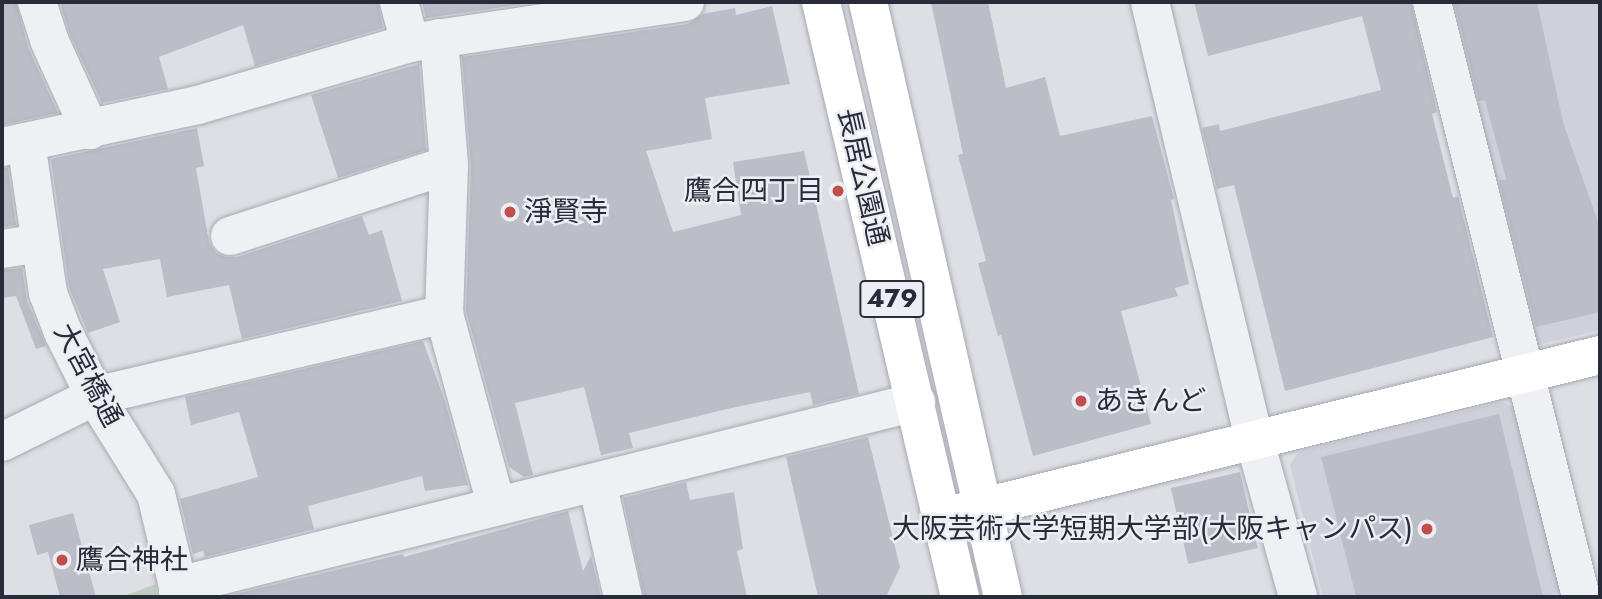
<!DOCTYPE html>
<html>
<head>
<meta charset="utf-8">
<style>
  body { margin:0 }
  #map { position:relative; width:1602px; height:599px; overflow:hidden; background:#dddfe5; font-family:Jost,"Noto Sans JP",sans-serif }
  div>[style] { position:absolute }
  .built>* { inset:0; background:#cfd1da }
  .green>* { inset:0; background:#c0cebf }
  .building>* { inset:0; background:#bbbdc7; transform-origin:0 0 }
  .roads { filter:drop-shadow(0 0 2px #a7a9b2) drop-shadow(0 0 2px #a7a9b2) }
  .street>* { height:38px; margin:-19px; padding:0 19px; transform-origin:19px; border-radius:19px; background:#eff0f4 }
  .secondary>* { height:38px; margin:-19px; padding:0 19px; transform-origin:19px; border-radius:19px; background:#fff }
  .highway>* { height:38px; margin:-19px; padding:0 19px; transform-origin:19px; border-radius:19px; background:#fff }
  .dots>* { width:19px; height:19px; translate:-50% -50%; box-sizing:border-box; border:4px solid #eceef3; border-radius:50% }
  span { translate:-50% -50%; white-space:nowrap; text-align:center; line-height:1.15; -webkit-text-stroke:5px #eceef3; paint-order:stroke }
  .shield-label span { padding:2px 5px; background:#eceef3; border:2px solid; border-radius:5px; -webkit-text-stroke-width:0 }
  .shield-label { font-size:26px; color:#282c3a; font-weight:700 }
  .street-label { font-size:28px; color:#282c3a }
  .poi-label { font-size:28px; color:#282c3a }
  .right { translate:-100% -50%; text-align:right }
  .left { translate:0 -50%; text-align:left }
  .frame { position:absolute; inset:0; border:4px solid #282c3a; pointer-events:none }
</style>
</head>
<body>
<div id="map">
  <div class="built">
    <i style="clip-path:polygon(1440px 2px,1600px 2px,1600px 330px,1525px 348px)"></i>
    <i style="clip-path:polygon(1502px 402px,1519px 409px,1563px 592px,1543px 597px,1323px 597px,1290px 465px,1298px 452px)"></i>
  </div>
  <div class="green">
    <i style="clip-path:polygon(156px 584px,156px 597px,121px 597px)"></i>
  </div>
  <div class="building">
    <i style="clip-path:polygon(2px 2px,16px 2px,28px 47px,58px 113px,2px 125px)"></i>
    <i style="clip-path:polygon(60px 2px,378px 2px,383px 28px,255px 66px,243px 25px,159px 57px,168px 89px,102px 103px,69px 32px)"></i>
    <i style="clip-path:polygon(422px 2px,538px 2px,426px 18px)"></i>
    <i style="clip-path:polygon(931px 2px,988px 2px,1006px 88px,1045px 77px,1060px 136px,1152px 116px,1174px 199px,1171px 200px,1189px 284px,1175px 288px,1178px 296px,1121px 311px,1151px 424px,1033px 456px,1001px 335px,998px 336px,978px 263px,986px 261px,958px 155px,963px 154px)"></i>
    <i style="clip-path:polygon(1194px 2px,1411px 2px,1437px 112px,1432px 114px,1453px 198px,1458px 196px,1493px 337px,1285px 391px,1234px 185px,1217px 189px,1202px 128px,1219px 124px,1220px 131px,1381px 90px,1362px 16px,1208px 56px)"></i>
    <i style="clip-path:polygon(1454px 2px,1537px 2px,1563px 122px,1600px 228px,1600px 312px,1536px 327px,1499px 181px,1506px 179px,1485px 100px,1479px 101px)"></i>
    <i style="clip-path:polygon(772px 6px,790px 84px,705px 98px,712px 139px,646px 151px,673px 232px,741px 215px,733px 162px,804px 151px,859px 394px,813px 405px,810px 392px,731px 408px,629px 433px,633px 448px,601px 455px,584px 387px,515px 403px,533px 475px,524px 477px,509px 467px,466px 311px,471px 166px,462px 57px,688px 24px,703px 14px,735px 8px,736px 15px)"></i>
    <i style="clip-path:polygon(419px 64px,426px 150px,338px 178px,311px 95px)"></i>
    <i style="clip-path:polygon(197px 128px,204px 166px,196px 168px,209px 242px,216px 253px,226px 257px,237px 257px,362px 216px,369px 235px,382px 230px,402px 301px,242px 339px,229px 285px,167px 297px,160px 259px,103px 269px,120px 322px,88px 333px,69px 287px,51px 159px)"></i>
    <i style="clip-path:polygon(2px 168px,8px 168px,16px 225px,2px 227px)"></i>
    <i style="clip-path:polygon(22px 268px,27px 301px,46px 346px,36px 349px,16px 296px,2px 298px,2px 270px)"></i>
    <i style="clip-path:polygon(423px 341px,445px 401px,468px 485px,425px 491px,422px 476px,308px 506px,314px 529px,205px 557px,203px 551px,193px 554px,180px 499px,258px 477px,239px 412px,191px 425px,185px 397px)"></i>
    <i style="clip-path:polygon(1499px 414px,1543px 597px,1356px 597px,1321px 457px)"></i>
    <i style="clip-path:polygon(868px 437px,900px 567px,886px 597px,818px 597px,786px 457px)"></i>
    <i style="left:1240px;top:472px;width:78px;height:71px;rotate:77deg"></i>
    <i style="clip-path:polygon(686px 482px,690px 500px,734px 492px,743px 549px,737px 551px,747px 597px,644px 597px,623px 498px)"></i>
    <i style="clip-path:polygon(568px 511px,583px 571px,591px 556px,601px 597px,223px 597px,403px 554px,404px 557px)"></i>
    <i style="clip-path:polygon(73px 513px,96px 597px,60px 597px,48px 552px,37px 555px,29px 525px)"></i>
  </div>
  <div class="roads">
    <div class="street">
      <i style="left:37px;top:2px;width:40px;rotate:72deg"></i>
      <i style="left:49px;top:40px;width:99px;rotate:65.5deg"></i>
      <i style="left:399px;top:2px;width:42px;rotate:75deg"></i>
      <i style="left:1150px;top:2px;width:448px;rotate:76.6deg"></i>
      <i style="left:1254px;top:438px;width:165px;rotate:74.5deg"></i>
      <i style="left:1432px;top:2px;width:613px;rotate:75.94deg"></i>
      <i style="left:439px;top:38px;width:127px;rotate:85.5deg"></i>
      <i style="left:449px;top:165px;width:149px;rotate:91.9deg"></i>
      <i style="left:26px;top:142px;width:153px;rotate:81.7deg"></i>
      <i style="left:48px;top:293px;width:42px;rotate:69deg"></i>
      <i style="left:63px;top:332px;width:72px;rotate:63.4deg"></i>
      <i style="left:95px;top:396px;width:115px;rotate:58.1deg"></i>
      <i style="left:156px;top:494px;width:95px;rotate:76.6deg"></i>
      <i style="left:178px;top:586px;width:11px;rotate:90deg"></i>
      <i style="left:2px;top:147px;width:200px;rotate:-12.1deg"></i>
      <i style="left:198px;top:105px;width:221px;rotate:-16.3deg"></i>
      <i style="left:410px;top:43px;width:278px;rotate:-8.5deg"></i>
      <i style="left:230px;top:236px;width:230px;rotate:-18deg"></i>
      <i style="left:2px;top:249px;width:37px;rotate:-9deg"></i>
      <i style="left:2px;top:442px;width:104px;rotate:-26.3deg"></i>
      <i style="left:95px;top:396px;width:359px;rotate:-13.2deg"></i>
      <i style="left:444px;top:314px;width:197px;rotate:74.7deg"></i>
      <i style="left:597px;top:482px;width:118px;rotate:77.3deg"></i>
      <i style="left:178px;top:586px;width:761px;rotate:-14deg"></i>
    </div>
    <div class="secondary">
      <i style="left:943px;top:517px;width:677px;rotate:-13.85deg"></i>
    </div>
    <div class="highway">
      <i style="left:821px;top:2px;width:611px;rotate:76.85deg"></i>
      <i style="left:868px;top:2px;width:610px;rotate:77.22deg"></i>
    </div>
  </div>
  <div class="dots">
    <i style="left:838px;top:191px;background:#c04e4c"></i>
    <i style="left:510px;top:212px;background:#c04e4c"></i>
    <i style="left:1081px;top:401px;background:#c04e4c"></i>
    <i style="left:1427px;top:529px;background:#c04e4c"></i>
    <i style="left:62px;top:560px;background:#c04e4c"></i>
  </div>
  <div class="shield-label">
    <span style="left:892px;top:299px">479</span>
  </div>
  <div class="street-label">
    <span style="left:863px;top:177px;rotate:77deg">長居公園通</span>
    <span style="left:88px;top:375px;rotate:62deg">大宮橋通</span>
  </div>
  <div class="poi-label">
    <span class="right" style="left:824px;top:191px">鷹合四丁目</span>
    <span class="left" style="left:524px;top:212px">淨賢寺</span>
    <span class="left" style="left:1095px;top:401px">あきんど</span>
    <span class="right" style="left:1413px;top:529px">大阪芸術大学短期大学部(大阪キャンパス)</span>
    <span class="left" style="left:76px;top:560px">鷹合神社</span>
  </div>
  <div class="frame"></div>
</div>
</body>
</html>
